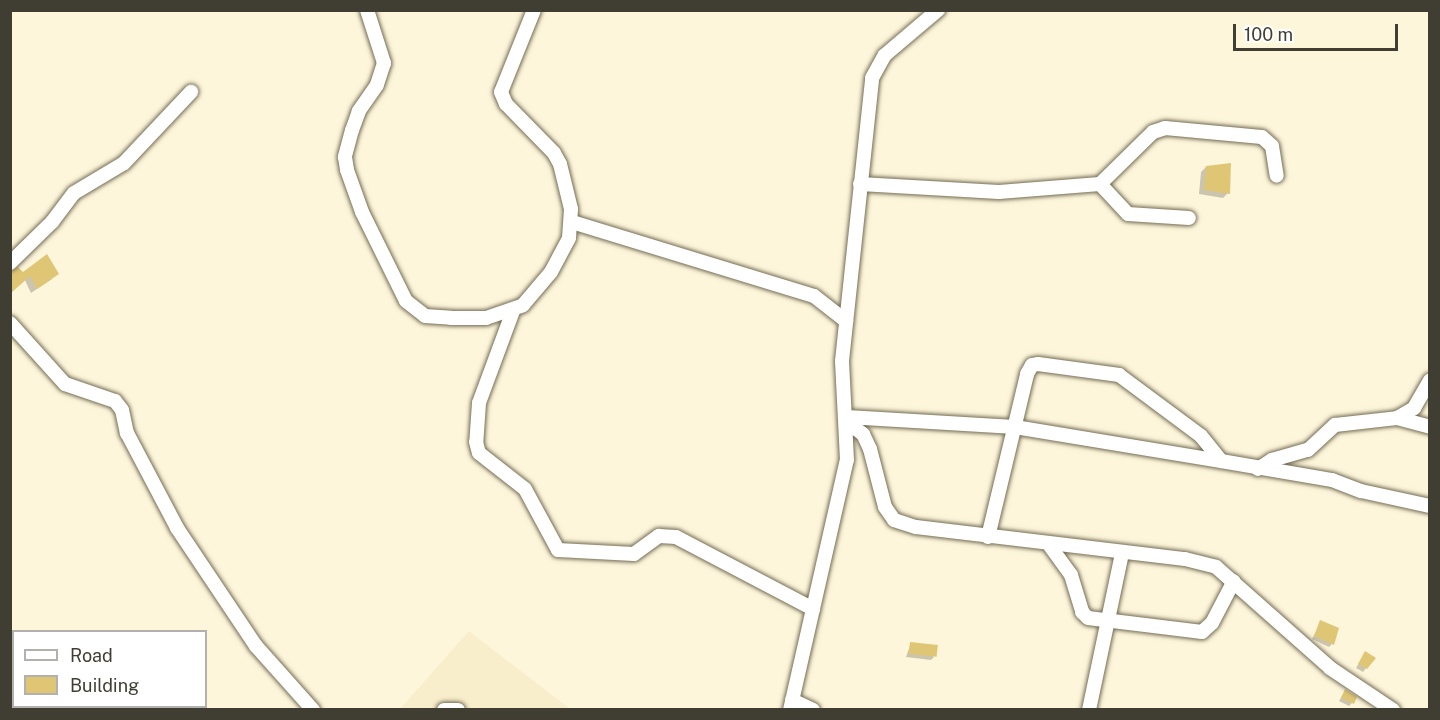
<!DOCTYPE html>
<html>
<head>
<meta charset="utf-8">
<style>
  body { margin:0 }
  #map { position:relative; width:1440px; height:720px; overflow:hidden; background:#fef6db; font-family:"Public Sans",sans-serif }
  div>[style] { position:absolute }
  .built>* { inset:0; background:#f8eecb }
  .shadow>* { inset:0; background:#0003 }
  .building>* { inset:0; background:#dfc674; transform-origin:0 0 }
  .roads { filter:drop-shadow(0 0 2px #736c54) drop-shadow(0 0 2px #736c54) }
  .minor>* { height:14px; margin:-7px; padding:0 7px; transform-origin:7px; border-radius:7px; background:#fff }
  span { translate:-50% -50%; white-space:nowrap; text-align:center; line-height:1.15; -webkit-text-stroke:5px #fff; paint-order:stroke }
  .frame { position:absolute; inset:0; border:12px solid #403d32; pointer-events:none }
  .legend { position:absolute; left:12px; top:630px; width:195px; height:78px; box-sizing:border-box; background:#fff; border:2px solid #b3b1ad; margin:0; padding:8px 10px; list-style:none; font-size:18px; color:#403d32 }
  .legend li { display:flex; align-items:center; gap:12px; height:30px }
  .legend b { width:30px; border:2px solid #b3b1ad }
  .scale { position:absolute; left:1233px; top:24px; width:165px; height:27px; box-sizing:border-box; border:3px solid #403d32; border-top:0; padding-left:8px; font-size:18px; line-height:21px; white-space:nowrap; color:#403d32; -webkit-text-stroke:4px #fff; paint-order:stroke }
</style>
</head>
<body>
<div id="map">
  <div class="built">
    <i style="clip-path:polygon(469px 631px,570px 709px,399px 710px)"></i>
  </div>
  <div class="shadow">
    <i style="clip-path:polygon(1206px 167px,1228px 193px,1223px 198px,1199px 194px,1201px 172px)"></i>
    <i style="clip-path:polygon(22px 274px,52px 279px,31px 293px)"></i>
    <i style="clip-path:polygon(1321px 622px,1332px 644px,1329px 647px,1312px 639px)"></i>
    <i style="clip-path:polygon(911px 643px,934px 657px,931px 660px,906px 657px)"></i>
    <i style="clip-path:polygon(1365px 653px,1366px 668px,1363px 672px,1356px 668px)"></i>
    <i style="clip-path:polygon(1345px 691px,1352px 703px,1349px 706px,1339px 701px)"></i>
  </div>
  <div class="building">
    <i style="clip-path:polygon(1231px 163px,1230px 194px,1204px 190px,1206px 166px)"></i>
    <i style="clip-path:polygon(47px 254px,59px 274px,37px 289px,30px 276px,10px 294px,10px 272px,18px 267px,23px 272px)"></i>
    <i style="clip-path:polygon(1320px 620px,1339px 628px,1334px 645px,1314px 636px)"></i>
    <i style="left:910px;top:642px;width:28px;height:12px;rotate:6deg"></i>
    <i style="clip-path:polygon(1365px 651px,1376px 658px,1367px 669px,1358px 664px)"></i>
    <i style="clip-path:polygon(1345px 689px,1357px 697px,1354px 704px,1341px 698px)"></i>
  </div>
  <div class="roads">
    <div class="minor">
      <i style="left:367px;top:10px;width:56px;rotate:72.2deg"></i>
      <i style="left:384px;top:63px;width:23px;rotate:108deg"></i>
      <i style="left:377px;top:85px;width:32px;rotate:125deg"></i>
      <i style="left:359px;top:111px;width:20px;rotate:110deg"></i>
      <i style="left:352px;top:130px;width:28px;rotate:105deg"></i>
      <i style="left:345px;top:157px;width:13px;rotate:81deg"></i>
      <i style="left:347px;top:170px;width:45px;rotate:70.3deg"></i>
      <i style="left:362px;top:212px;width:99px;rotate:63.7deg"></i>
      <i style="left:406px;top:301px;width:24px;rotate:38deg"></i>
      <i style="left:425px;top:316px;width:26px;rotate:4deg"></i>
      <i style="left:451px;top:318px;width:35px"></i>
      <i style="left:486px;top:318px;width:39px;rotate:-19deg"></i>
      <i style="left:523px;top:305px;width:43px;rotate:-49.7deg"></i>
      <i style="left:551px;top:272px;width:38px;rotate:-62deg"></i>
      <i style="left:569px;top:238px;width:29px;rotate:-86deg"></i>
      <i style="left:571px;top:209px;width:46px;rotate:-103.7deg"></i>
      <i style="left:560px;top:164px;width:13px;rotate:-119deg"></i>
      <i style="left:554px;top:153px;width:69px;rotate:-134.4deg"></i>
      <i style="left:506px;top:104px;width:13px;rotate:-113deg"></i>
      <i style="left:501px;top:92px;width:88px;rotate:-68.1deg"></i>
      <i style="left:860px;top:184px;width:139px;rotate:3.3deg"></i>
      <i style="left:999px;top:192px;width:101px;rotate:-4.5deg"></i>
      <i style="left:1100px;top:184px;width:74px;rotate:-44.5deg"></i>
      <i style="left:1153px;top:132px;width:13px;rotate:-18deg"></i>
      <i style="left:1165px;top:128px;width:97px;rotate:5.3deg"></i>
      <i style="left:1262px;top:137px;width:13px;rotate:42deg"></i>
      <i style="left:1272px;top:146px;width:30px;rotate:81deg"></i>
      <i style="left:1100px;top:184px;width:41px;rotate:47deg"></i>
      <i style="left:1128px;top:214px;width:61px;rotate:3.8deg"></i>
      <i style="left:572px;top:222px;width:253px;rotate:17deg"></i>
      <i style="left:814px;top:296px;width:41px;rotate:38deg"></i>
      <i style="left:10px;top:263px;width:59px;rotate:-44.3deg"></i>
      <i style="left:52px;top:222px;width:36px;rotate:-53deg"></i>
      <i style="left:74px;top:193px;width:58px;rotate:-31deg"></i>
      <i style="left:124px;top:163px;width:98px;rotate:-46.7deg"></i>
      <i style="left:513px;top:311px;width:98px;rotate:110.3deg"></i>
      <i style="left:479px;top:403px;width:39px;rotate:94deg"></i>
      <i style="left:476px;top:442px;width:11px;rotate:75deg"></i>
      <i style="left:479px;top:453px;width:58px;rotate:38deg"></i>
      <i style="left:525px;top:489px;width:69px;rotate:61.6deg"></i>
      <i style="left:558px;top:550px;width:76px;rotate:3deg"></i>
      <i style="left:634px;top:554px;width:31px;rotate:-36deg"></i>
      <i style="left:659px;top:536px;width:17px;rotate:3deg"></i>
      <i style="left:676px;top:537px;width:155px;rotate:27.7deg"></i>
      <i style="left:10px;top:323px;width:82px;rotate:48deg"></i>
      <i style="left:65px;top:384px;width:53px;rotate:18.8deg"></i>
      <i style="left:115px;top:401px;width:11px;rotate:52deg"></i>
      <i style="left:122px;top:410px;width:24px;rotate:78deg"></i>
      <i style="left:127px;top:433px;width:107px;rotate:62.2deg"></i>
      <i style="left:177px;top:528px;width:142px;rotate:56.2deg"></i>
      <i style="left:256px;top:646px;width:86px;rotate:48.3deg"></i>
      <i style="left:847px;top:417px;width:168px;rotate:3.4deg"></i>
      <i style="left:1015px;top:427px;width:209px;rotate:9.4deg"></i>
      <i style="left:1397px;top:418px;width:34px;rotate:15deg"></i>
      <i style="left:847px;top:422px;width:20px;rotate:37deg"></i>
      <i style="left:863px;top:434px;width:17px;rotate:65deg"></i>
      <i style="left:870px;top:449px;width:60px;rotate:75.5deg"></i>
      <i style="left:885px;top:507px;width:16px;rotate:55deg"></i>
      <i style="left:894px;top:520px;width:23px;rotate:18deg"></i>
      <i style="left:916px;top:527px;width:271px;rotate:6.8deg"></i>
      <i style="left:1185px;top:559px;width:32px;rotate:14deg"></i>
      <i style="left:1216px;top:567px;width:152px;rotate:41.5deg"></i>
      <i style="left:1330px;top:668px;width:76px;rotate:33.7deg"></i>
      <i style="left:1258px;top:469px;width:17px;rotate:-33deg"></i>
      <i style="left:1272px;top:460px;width:37px;rotate:-16deg"></i>
      <i style="left:1308px;top:450px;width:37px;rotate:-43deg"></i>
      <i style="left:1335px;top:425px;width:62px;rotate:-6.4deg"></i>
      <i style="left:1397px;top:418px;width:20px;rotate:-30deg"></i>
      <i style="left:1414px;top:408px;width:32px;rotate:-60deg"></i>
      <i style="left:988px;top:537px;width:168px;rotate:-76.5deg"></i>
      <i style="left:1027px;top:374px;width:10px;rotate:-61deg"></i>
      <i style="left:1032px;top:365px;width:6px;rotate:-9deg"></i>
      <i style="left:1038px;top:364px;width:82px;rotate:7.7deg"></i>
      <i style="left:1119px;top:375px;width:102px;rotate:36.6deg"></i>
      <i style="left:1201px;top:436px;width:32px;rotate:51deg"></i>
      <i style="left:1221px;top:461px;width:113px;rotate:9.7deg"></i>
      <i style="left:1332px;top:480px;width:31px;rotate:21deg"></i>
      <i style="left:1361px;top:491px;width:71px;rotate:12.3deg"></i>
      <i style="left:1050px;top:546px;width:36px;rotate:54deg"></i>
      <i style="left:1071px;top:575px;width:39px;rotate:73deg"></i>
      <i style="left:1082px;top:612px;width:8px;rotate:45deg"></i>
      <i style="left:1088px;top:618px;width:115px;rotate:7deg"></i>
      <i style="left:1202px;top:632px;width:13px;rotate:-42deg"></i>
      <i style="left:1212px;top:623px;width:47px;rotate:-62.4deg"></i>
      <i style="left:792px;top:700px;width:23px;rotate:25deg"></i>
      <i style="left:444px;top:710px;width:14px"></i>
      <i style="left:790px;top:710px;width:256px;rotate:-77.2deg"></i>
      <i style="left:847px;top:460px;width:99px;rotate:-92.9deg"></i>
      <i style="left:842px;top:361px;width:285px;rotate:-83.9deg"></i>
      <i style="left:872px;top:78px;width:26px;rotate:-61deg"></i>
      <i style="left:885px;top:55px;width:70px;rotate:-40.3deg"></i>
      <i style="left:1089px;top:710px;width:159px;rotate:-78.1deg"></i>
    </div>
  </div>
  <div class="frame"></div>
  <ul class="legend">
  <li><b style="height:8px;background:#fff"></b>Road</li>
  <li><b style="height:16px;background:#dfc674"></b>Building</li>
  </ul>
  <div class="scale">100 m</div>
</div>
</body>
</html>
